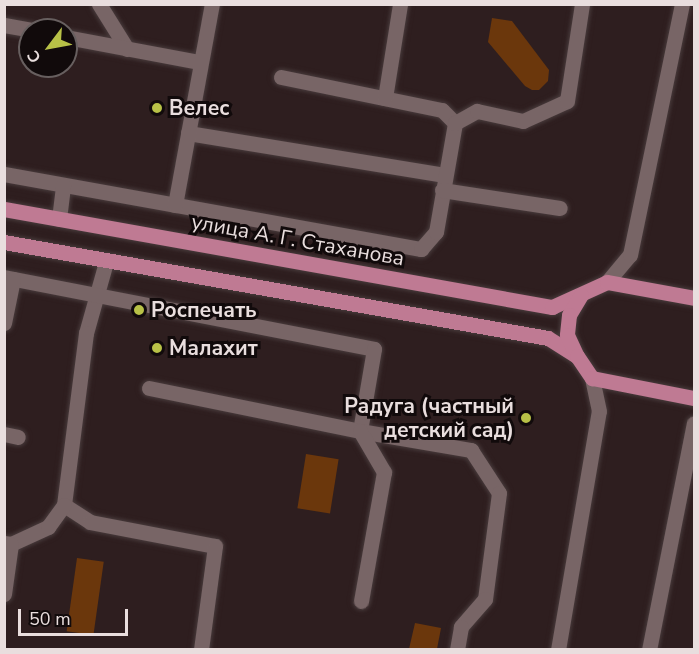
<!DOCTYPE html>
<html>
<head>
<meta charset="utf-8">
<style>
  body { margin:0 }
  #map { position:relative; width:699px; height:654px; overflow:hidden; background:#2e1e1f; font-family:"Nunito Sans",sans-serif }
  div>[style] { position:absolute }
  .green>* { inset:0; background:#6b370c; transform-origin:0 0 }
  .roads { filter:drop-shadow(0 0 2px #483b3c) drop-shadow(0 0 2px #483b3c) }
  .minor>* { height:15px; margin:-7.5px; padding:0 7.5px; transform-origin:7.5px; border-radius:7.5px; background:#786566 }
  .major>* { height:15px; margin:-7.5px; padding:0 7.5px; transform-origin:7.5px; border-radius:7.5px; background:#bf7a93 }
  .dots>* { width:16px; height:16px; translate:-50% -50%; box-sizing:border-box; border:3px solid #110a0b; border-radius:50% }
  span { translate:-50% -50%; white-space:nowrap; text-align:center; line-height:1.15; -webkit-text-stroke:6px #110a0b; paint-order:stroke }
  .poi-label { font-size:21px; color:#e9dede; font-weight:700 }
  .left { translate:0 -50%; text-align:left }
  .right { translate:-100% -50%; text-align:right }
  .street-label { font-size:21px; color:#e9dede }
  .frame { position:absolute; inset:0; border:6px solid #e9dede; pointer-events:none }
  .north { position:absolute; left:18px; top:18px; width:60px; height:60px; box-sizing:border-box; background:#110a0b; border:2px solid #675f5f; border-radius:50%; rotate:238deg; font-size:16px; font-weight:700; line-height:24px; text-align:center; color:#e9dede }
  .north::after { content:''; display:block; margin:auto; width:21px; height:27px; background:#b8c147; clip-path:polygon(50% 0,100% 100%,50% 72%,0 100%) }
  .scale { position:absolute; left:18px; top:609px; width:110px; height:27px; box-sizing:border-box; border:3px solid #e9dede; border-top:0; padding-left:8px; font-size:18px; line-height:21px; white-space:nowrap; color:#e9dede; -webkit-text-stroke:4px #110a0b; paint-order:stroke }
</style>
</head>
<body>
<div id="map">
  <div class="green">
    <i style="clip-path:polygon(492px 18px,512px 21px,549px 70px,548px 81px,539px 90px,532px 90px,525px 86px,488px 42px)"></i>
    <i style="left:306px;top:454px;width:33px;height:55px;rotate:9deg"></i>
    <i style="left:77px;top:558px;width:27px;height:74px;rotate:8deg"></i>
    <i style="clip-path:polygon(415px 623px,441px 628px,437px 649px,409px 649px)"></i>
  </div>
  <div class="roads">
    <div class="minor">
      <i style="left:99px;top:4px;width:53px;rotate:58.1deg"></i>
      <i style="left:4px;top:25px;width:28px;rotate:10deg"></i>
      <i style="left:66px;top:37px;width:136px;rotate:10.6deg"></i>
      <i style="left:281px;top:77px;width:164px;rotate:11.6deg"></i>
      <i style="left:442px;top:110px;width:18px;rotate:45deg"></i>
      <i style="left:385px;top:98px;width:95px;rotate:-80.9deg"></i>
      <i style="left:188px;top:133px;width:260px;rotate:9.3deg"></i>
      <i style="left:4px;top:174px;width:424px;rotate:10.2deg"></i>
      <i style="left:421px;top:249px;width:23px;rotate:-49deg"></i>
      <i style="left:436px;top:232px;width:111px;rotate:-80.1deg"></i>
      <i style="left:455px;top:123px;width:25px;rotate:-29deg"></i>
      <i style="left:477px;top:111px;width:47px;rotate:12.3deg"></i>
      <i style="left:523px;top:121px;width:48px;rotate:-24.4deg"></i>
      <i style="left:567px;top:101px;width:98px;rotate:-81.2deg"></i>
      <i style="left:442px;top:190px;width:119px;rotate:8.7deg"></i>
      <i style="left:175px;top:205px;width:204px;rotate:-79.6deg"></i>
      <i style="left:59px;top:219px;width:34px;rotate:-83deg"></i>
      <i style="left:106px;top:262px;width:74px;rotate:105.7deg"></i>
      <i style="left:86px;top:333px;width:173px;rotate:97.3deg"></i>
      <i style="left:64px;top:505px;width:31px;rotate:33deg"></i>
      <i style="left:90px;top:522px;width:127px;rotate:10.9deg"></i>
      <i style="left:215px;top:546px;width:105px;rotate:97.7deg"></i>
      <i style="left:4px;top:277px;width:377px;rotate:11deg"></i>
      <i style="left:374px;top:349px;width:83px;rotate:99.7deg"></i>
      <i style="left:360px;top:431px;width:113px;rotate:9.7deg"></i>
      <i style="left:471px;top:450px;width:51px;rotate:56.9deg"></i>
      <i style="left:499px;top:493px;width:107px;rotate:97.5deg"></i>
      <i style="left:485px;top:599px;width:37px;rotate:131deg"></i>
      <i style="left:461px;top:627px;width:23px;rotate:100deg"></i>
      <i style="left:607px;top:282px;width:35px;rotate:-50deg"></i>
      <i style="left:630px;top:255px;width:256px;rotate:-78.3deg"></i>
      <i style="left:4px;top:323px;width:45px;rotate:-78.4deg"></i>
      <i style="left:149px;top:388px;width:215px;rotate:11.5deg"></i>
      <i style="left:360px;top:431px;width:48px;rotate:59.7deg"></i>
      <i style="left:384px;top:472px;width:131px;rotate:100.1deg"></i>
      <i style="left:4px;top:434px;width:14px;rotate:12deg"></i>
      <i style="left:4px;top:543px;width:7px;rotate:8deg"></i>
      <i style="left:11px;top:544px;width:41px;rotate:-24.7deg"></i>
      <i style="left:48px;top:527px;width:27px;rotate:-54deg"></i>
      <i style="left:4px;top:594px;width:50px;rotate:-82deg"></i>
      <i style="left:558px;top:650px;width:242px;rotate:-80.3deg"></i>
      <i style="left:599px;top:411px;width:34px;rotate:-102deg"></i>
      <i style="left:649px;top:650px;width:231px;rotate:-78.8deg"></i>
    </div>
    <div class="major">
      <i style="left:4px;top:209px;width:557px;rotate:10.14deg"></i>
      <i style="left:552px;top:307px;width:60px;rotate:-24.4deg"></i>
      <i style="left:607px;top:282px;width:88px;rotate:10.4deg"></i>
      <i style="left:4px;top:242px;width:552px;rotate:10.01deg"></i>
      <i style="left:548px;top:338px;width:34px;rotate:32deg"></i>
      <i style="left:581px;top:295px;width:23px;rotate:121deg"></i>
      <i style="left:569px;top:315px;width:20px;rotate:96deg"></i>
      <i style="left:567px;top:335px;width:23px;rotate:65deg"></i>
      <i style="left:577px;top:356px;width:27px;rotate:56deg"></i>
      <i style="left:592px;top:378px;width:104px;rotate:11.1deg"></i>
    </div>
  </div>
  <div class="dots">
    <i style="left:157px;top:108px;background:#b8c147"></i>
    <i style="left:139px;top:310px;background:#b8c147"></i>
    <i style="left:157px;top:348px;background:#b8c147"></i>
    <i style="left:526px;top:418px;background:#b8c147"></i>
  </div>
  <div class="poi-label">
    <span class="left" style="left:169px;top:108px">Велес</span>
    <span class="left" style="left:151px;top:310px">Роспечать</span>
    <span class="left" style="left:169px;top:348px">Малахит</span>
    <span class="right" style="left:514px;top:418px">Радуга (частный<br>детский сад)</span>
  </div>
  <div class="street-label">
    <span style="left:298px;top:240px;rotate:10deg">улица А. Г. Стаханова</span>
  </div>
  <div class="frame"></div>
  <div class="north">С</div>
  <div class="scale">50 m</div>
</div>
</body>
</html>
